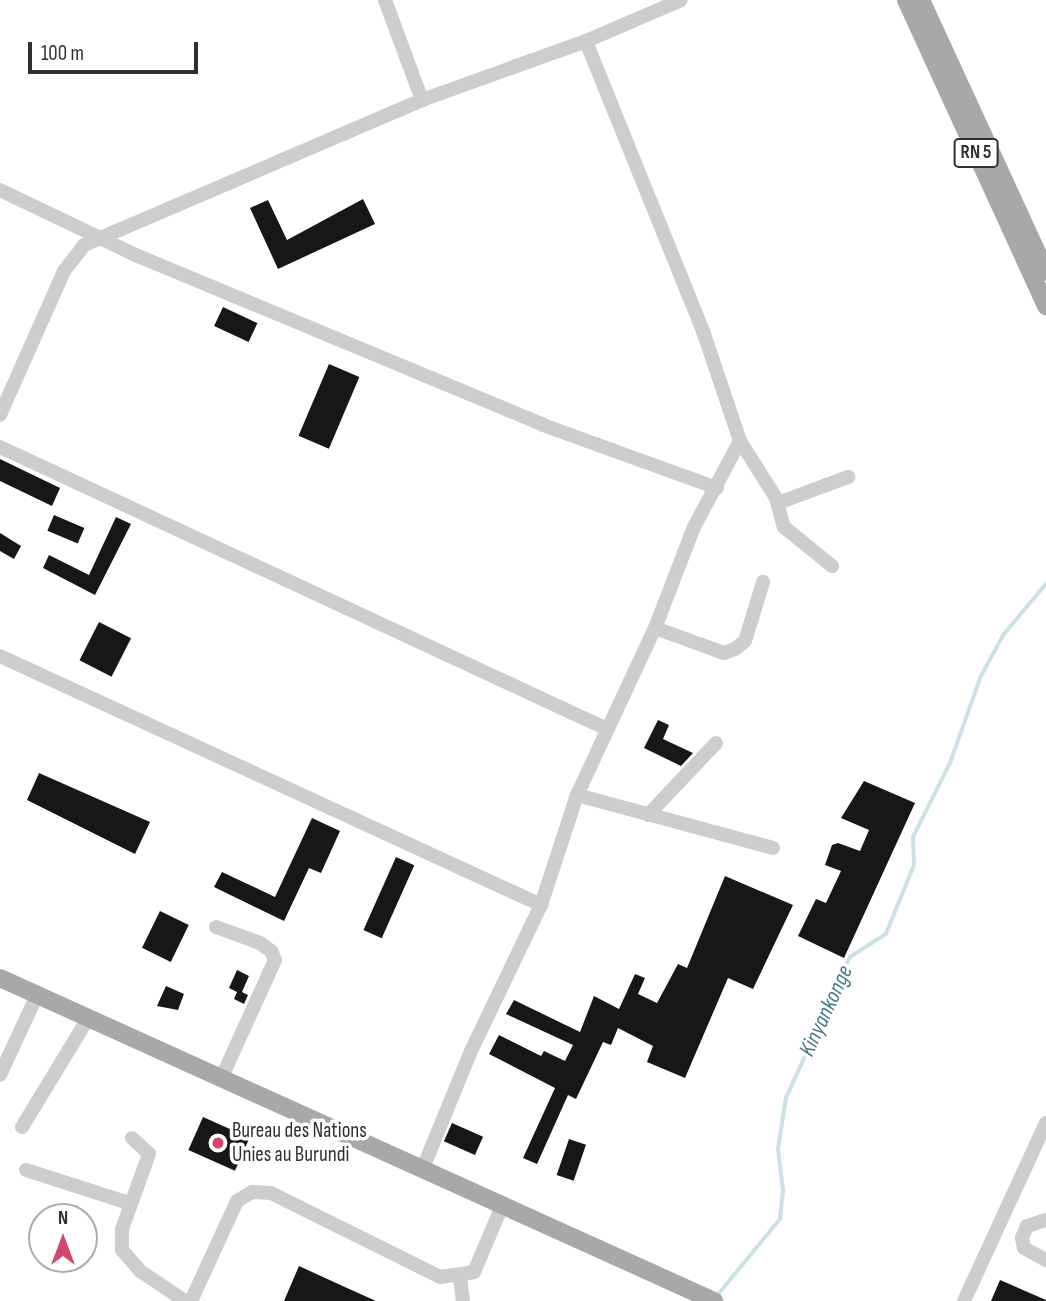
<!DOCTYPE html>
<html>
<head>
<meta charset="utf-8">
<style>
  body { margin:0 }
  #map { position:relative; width:1046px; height:1301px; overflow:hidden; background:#fff; font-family:"Sofia Sans Condensed",sans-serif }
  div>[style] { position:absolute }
  .stream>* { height:3.5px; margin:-1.75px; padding:0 1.75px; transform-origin:1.75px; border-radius:1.75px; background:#cbe1e6 }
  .building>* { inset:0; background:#171717; transform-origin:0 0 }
  .minor>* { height:14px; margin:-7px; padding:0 7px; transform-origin:7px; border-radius:7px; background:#cdcdcd }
  .major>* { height:18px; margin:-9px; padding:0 9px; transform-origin:9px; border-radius:9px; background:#a8a8a8 }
  .dots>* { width:19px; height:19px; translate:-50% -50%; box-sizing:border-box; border:4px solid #fff; border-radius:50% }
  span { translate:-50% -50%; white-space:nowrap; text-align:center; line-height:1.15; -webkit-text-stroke:7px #fff; paint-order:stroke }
  .shield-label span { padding:2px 5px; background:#fff; border:2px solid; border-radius:5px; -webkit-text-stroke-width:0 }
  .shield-label { font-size:19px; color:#303030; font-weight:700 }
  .poi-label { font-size:21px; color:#303030 }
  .left { translate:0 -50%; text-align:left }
  .water-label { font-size:23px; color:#477b88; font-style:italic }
  .north { position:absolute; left:28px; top:1203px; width:70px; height:70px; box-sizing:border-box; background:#fff; border:2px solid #acacac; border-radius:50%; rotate:0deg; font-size:19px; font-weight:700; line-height:28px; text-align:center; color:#303030 }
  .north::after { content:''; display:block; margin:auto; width:24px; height:32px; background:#d0486c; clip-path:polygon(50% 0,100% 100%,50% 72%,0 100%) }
  .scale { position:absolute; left:28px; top:42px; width:170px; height:32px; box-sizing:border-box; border:4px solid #303030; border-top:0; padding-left:9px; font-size:21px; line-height:24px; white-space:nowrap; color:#303030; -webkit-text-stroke:5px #fff; paint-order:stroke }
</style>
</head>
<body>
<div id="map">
  <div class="stream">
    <i style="left:716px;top:1297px;width:101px;rotate:-50.6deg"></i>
    <i style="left:780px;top:1219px;width:28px;rotate:-84deg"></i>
    <i style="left:783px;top:1191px;width:42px;rotate:-96.8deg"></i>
    <i style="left:778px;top:1149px;width:52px;rotate:-81.1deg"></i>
    <i style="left:786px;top:1098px;width:155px;rotate:-65.6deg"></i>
    <i style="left:850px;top:957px;width:43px;rotate:-32.6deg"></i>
    <i style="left:886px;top:934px;width:74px;rotate:-67.9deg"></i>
    <i style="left:914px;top:865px;width:28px;rotate:-92deg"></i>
    <i style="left:913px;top:837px;width:83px;rotate:-63.4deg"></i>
    <i style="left:950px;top:763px;width:92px;rotate:-70.4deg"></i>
    <i style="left:981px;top:676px;width:48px;rotate:-61.3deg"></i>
    <i style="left:1004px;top:634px;width:65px;rotate:-50deg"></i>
  </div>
  <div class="building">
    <i style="clip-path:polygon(363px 199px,375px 224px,278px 269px,250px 208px,268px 200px,287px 240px)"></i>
    <i style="left:223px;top:307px;width:38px;height:21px;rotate:25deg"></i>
    <i style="left:329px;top:364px;width:33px;height:78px;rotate:23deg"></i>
    <i style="clip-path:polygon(0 459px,60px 488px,52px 506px,0 481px)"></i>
    <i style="left:54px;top:515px;width:33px;height:17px;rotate:23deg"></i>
    <i style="clip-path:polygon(116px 517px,131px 524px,95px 595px,43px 568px,49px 555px,89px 575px)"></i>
    <i style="clip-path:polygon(0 533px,21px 546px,14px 559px,0 551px)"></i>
    <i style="left:99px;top:622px;width:36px;height:43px;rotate:27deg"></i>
    <i style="clip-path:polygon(658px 720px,669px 725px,663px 739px,693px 753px,681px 766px,644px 748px)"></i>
    <i style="clip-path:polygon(39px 773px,150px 822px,135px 854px,27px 800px)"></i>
    <i style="clip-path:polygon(864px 781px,915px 803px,844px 958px,798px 936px,816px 899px,826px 903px,841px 871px,825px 865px,832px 845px,838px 843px,860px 851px,869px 830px,841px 818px)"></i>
    <i style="clip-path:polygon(312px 818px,340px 831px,321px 873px,309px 868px,284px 921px,214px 887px,222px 872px,275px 897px)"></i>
    <i style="left:396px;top:857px;width:20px;height:80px;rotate:24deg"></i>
    <i style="clip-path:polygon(725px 876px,793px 905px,753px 989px,728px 978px,685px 1078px,647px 1062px,653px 1046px,618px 1028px,611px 1045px,603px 1042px,576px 1099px,568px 1095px,537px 1164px,523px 1158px,555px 1088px,489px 1054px,499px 1035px,541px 1056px,544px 1051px,565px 1061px,573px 1045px,506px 1014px,514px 1000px,580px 1032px,594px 996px,619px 1009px,635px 974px,645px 978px,638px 994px,657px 1003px,678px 964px,687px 968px)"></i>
    <i style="left:160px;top:911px;width:32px;height:41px;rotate:26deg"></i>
    <i style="clip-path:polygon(237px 970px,249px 976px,242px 992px,248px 995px,244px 1004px,234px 999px,237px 992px,229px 988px)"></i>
    <i style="clip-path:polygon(166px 986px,184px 994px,178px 1010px,157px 1006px)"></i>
    <i style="left:203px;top:1117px;width:51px;height:36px;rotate:24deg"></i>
    <i style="left:452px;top:1123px;width:34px;height:20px;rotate:24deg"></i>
    <i style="left:569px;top:1139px;width:18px;height:38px;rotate:19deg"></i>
    <i style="clip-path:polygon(299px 1266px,347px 1288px,376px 1301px,284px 1301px)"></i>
    <i style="clip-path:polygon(1000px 1280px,1046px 1300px,1046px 1301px,991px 1301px)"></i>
  </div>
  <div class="minor">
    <i style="left:385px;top:0;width:107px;rotate:69.7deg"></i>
    <i style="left:0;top:190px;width:153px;rotate:25.6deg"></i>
    <i style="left:138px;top:256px;width:439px;rotate:22.6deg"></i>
    <i style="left:543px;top:425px;width:185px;rotate:19.9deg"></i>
    <i style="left:0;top:415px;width:158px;rotate:-66deg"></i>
    <i style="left:64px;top:271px;width:33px;rotate:-52deg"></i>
    <i style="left:84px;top:245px;width:368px;rotate:-23.2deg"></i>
    <i style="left:422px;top:100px;width:174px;rotate:-19.8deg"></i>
    <i style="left:586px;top:41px;width:103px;rotate:-23.3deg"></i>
    <i style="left:740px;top:441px;width:67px;rotate:57.7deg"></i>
    <i style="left:776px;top:498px;width:30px;rotate:75deg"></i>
    <i style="left:784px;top:527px;width:62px;rotate:39.1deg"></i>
    <i style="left:0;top:447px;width:669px;rotate:24.92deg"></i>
    <i style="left:778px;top:503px;width:75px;rotate:-20.4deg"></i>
    <i style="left:655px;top:628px;width:73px;rotate:19.9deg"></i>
    <i style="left:724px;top:653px;width:12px;rotate:-20deg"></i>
    <i style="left:735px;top:649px;width:13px;rotate:-39deg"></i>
    <i style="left:745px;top:641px;width:62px;rotate:-73deg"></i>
    <i style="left:0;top:656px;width:596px;rotate:24.71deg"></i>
    <i style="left:577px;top:795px;width:203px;rotate:15.1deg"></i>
    <i style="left:648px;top:815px;width:99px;rotate:-46.6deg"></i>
    <i style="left:216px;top:927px;width:47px;rotate:20deg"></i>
    <i style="left:260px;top:943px;width:14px;rotate:36deg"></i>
    <i style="left:271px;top:951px;width:10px;rotate:66deg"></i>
    <i style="left:275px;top:960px;width:128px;rotate:114.4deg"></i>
    <i style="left:0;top:1075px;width:88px;rotate:-65.2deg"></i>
    <i style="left:22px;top:1127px;width:129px;rotate:-58.7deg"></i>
    <i style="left:132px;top:1138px;width:23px;rotate:43deg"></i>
    <i style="left:149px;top:1154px;width:80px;rotate:109.8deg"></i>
    <i style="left:122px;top:1229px;width:21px;rotate:90deg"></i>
    <i style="left:122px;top:1250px;width:28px;rotate:49deg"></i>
    <i style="left:140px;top:1271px;width:54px;rotate:33.7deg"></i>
    <i style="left:423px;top:1168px;width:126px;rotate:-67.7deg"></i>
    <i style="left:471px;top:1051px;width:162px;rotate:-64.4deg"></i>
    <i style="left:541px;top:905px;width:116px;rotate:-71.9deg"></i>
    <i style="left:577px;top:795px;width:184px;rotate:-65deg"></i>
    <i style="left:655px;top:628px;width:108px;rotate:-68.9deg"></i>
    <i style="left:694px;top:527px;width:98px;rotate:-61.9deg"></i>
    <i style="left:740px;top:441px;width:116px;rotate:-108.6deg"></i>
    <i style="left:703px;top:331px;width:313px;rotate:-112deg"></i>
    <i style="left:26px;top:1170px;width:108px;rotate:17.8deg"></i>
    <i style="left:1046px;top:1220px;width:20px;rotate:162deg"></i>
    <i style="left:1027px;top:1226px;width:13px;rotate:113deg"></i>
    <i style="left:1022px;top:1238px;width:10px;rotate:79deg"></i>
    <i style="left:1024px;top:1248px;width:25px;rotate:29deg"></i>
    <i style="left:460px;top:1277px;width:24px;rotate:83deg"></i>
    <i style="left:191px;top:1301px;width:110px;rotate:-65.3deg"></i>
    <i style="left:237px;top:1201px;width:17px;rotate:-31deg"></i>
    <i style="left:252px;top:1192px;width:19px;rotate:3deg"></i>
    <i style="left:271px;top:1193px;width:189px;rotate:26.4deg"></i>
    <i style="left:440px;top:1277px;width:34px;rotate:-8deg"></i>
    <i style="left:474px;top:1272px;width:72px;rotate:-67deg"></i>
    <i style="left:964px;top:1301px;width:196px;rotate:-65.3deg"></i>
  </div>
  <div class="major">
    <i style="left:906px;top:0;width:337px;rotate:65.4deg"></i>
    <i style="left:921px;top:0;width:299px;rotate:65.3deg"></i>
    <i style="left:0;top:978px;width:784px;rotate:24.34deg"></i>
  </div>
  <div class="dots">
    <i style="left:218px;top:1143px;background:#d0486c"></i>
  </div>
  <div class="shield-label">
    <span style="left:976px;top:153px">RN 5</span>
  </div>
  <div class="poi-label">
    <span class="left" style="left:232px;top:1143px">Bureau des Nations<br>Unies au Burundi</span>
  </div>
  <div class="water-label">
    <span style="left:826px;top:1011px;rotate:-65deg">Kinyankonge</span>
  </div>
  <div class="north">N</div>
  <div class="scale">100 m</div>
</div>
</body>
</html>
